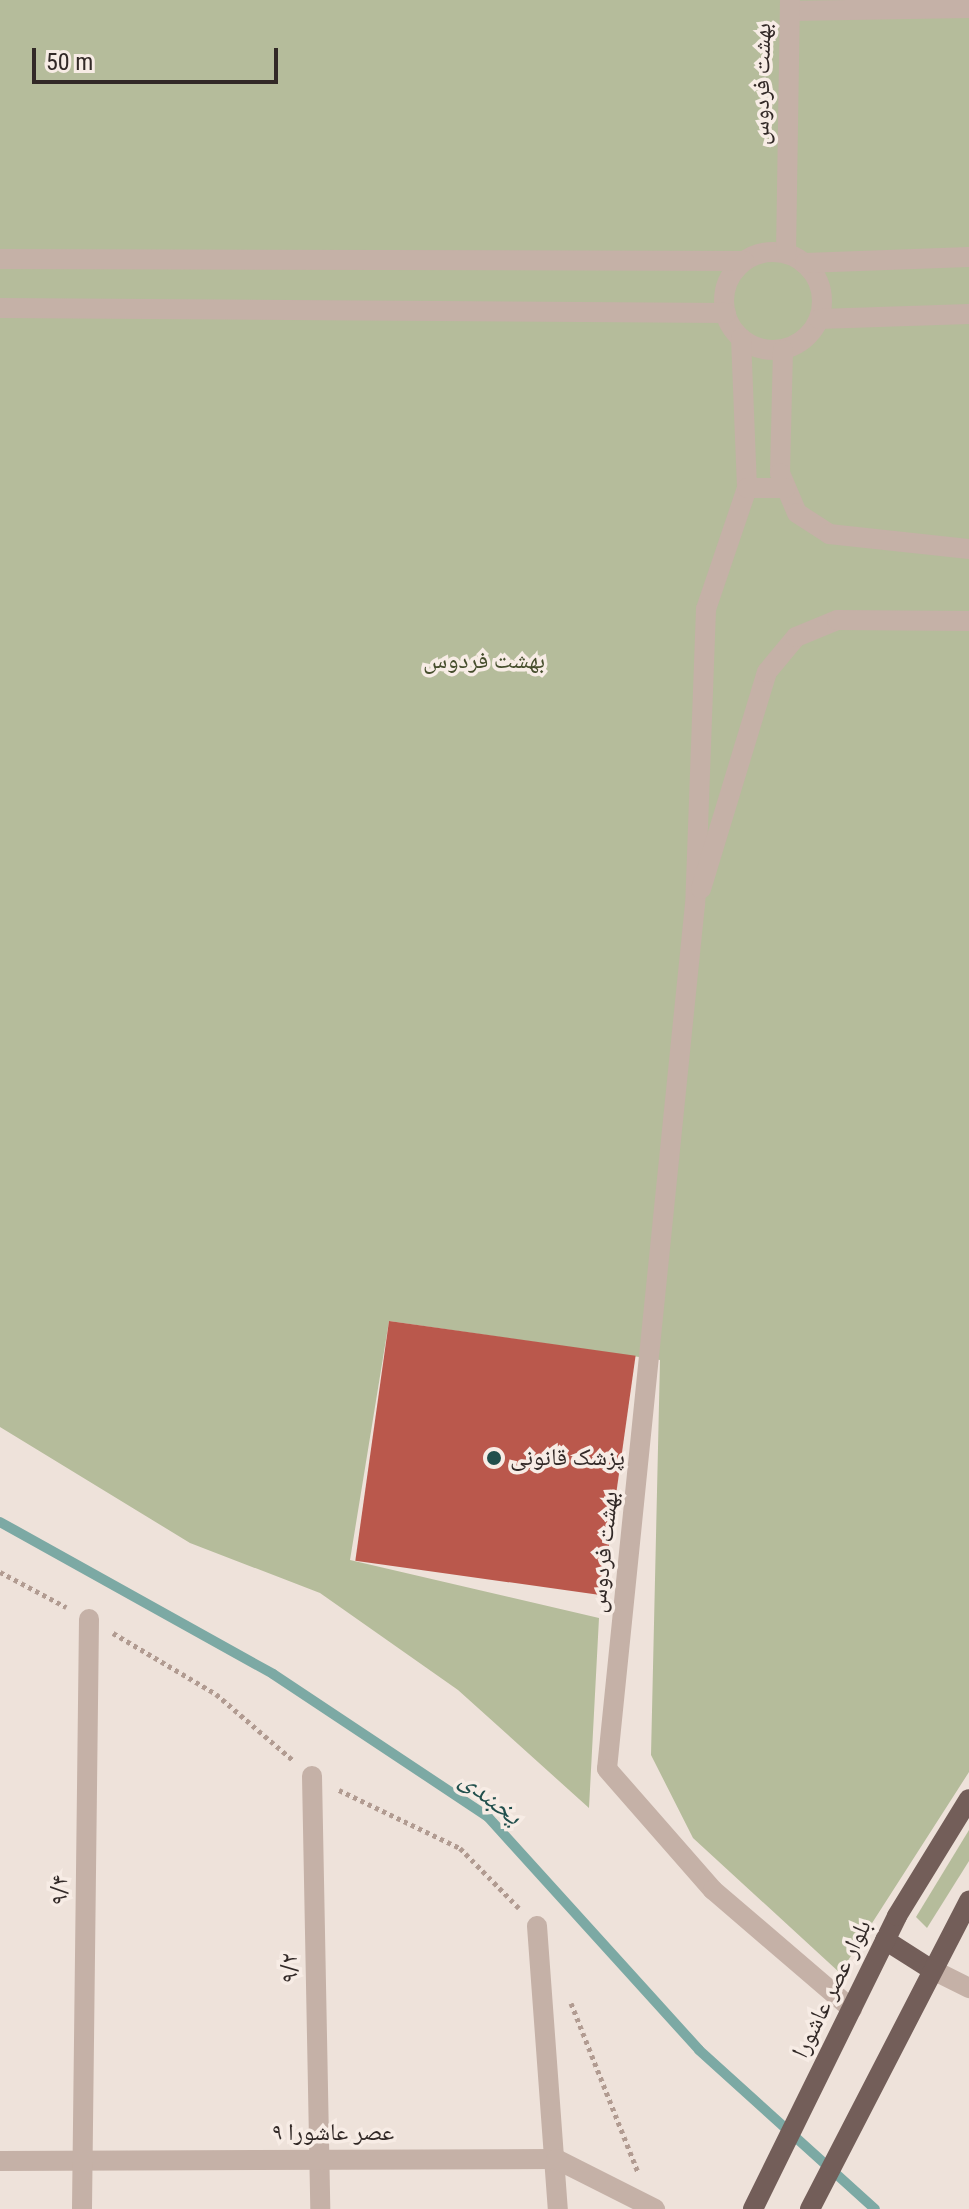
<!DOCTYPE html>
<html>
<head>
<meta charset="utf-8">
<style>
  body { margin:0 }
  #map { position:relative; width:969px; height:2209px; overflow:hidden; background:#eee2da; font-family:"Roboto Condensed","Noto Naskh Arabic",sans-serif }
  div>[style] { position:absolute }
  .green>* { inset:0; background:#b5bc9b }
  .stream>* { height:10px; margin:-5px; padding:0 5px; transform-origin:5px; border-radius:5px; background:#7ca9a4 }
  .building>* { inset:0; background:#ba584c; transform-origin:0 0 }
  .path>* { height:5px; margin-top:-2.5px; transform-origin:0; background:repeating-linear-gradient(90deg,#b19b91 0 4px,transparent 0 8px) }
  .minor>* { height:20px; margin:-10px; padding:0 10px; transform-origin:10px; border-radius:10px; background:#c5b1a7 }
  .minor>.ring { margin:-10px; padding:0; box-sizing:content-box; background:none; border:20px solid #c5b1a7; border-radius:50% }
  .major>* { height:20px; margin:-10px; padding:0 10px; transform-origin:10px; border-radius:10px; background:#735e59 }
  .dots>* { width:22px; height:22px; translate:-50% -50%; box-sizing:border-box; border:4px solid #f7ece5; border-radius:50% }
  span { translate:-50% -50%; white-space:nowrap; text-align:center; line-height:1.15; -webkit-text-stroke:7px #f7ece5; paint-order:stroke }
  .street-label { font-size:24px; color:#322927 }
  .park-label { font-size:24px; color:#464e2d }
  .poi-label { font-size:24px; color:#322927 }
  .left { translate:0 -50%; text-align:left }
  .water-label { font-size:26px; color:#214f4c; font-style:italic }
  .scale { position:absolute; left:32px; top:48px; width:246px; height:36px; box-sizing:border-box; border:4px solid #322927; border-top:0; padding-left:10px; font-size:24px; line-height:28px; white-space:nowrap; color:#322927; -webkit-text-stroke:6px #f7ece5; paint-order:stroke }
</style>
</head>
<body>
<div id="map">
  <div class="green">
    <i style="clip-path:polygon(0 0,969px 0,969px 1772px,840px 1973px,693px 1838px,651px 1755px,660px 1360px,389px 1321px,350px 1560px,599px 1618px,589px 1808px,458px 1690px,320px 1593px,190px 1543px,0 1427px)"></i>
    <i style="clip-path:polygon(969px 1830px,969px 1861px,927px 1928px,916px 1917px)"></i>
  </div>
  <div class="stream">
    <i style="left:0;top:1522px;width:312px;rotate:29.1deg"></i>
    <i style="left:273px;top:1674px;width:258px;rotate:33.6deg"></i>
    <i style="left:488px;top:1817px;width:314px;rotate:47.8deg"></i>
    <i style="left:699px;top:2050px;width:237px;rotate:42.1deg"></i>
  </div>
  <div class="building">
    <i style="left:389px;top:1321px;width:249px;height:242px;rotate:8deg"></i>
  </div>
  <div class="path">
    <i style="left:0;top:1572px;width:75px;rotate:27.9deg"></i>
    <i style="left:113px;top:1633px;width:120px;rotate:30.6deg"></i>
    <i style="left:216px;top:1694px;width:103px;rotate:40.7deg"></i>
    <i style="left:339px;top:1790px;width:134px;rotate:25.6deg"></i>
    <i style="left:460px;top:1848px;width:84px;rotate:45.5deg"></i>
    <i style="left:571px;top:2003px;width:182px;rotate:68.4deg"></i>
  </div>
  <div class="minor">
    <i style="left:790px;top:11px;width:179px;rotate:-1deg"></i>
    <i class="ring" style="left:724px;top:252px;width:78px;height:78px"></i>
    <i style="left:786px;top:253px;width:253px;rotate:-89.1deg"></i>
    <i style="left:0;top:259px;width:744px;rotate:0.15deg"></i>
    <i style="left:805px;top:263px;width:164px;rotate:-2.1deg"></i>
    <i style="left:0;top:308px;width:726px;rotate:0.39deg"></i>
    <i style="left:819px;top:319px;width:150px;rotate:-1.9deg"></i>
    <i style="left:741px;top:338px;width:150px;rotate:87.7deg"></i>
    <i style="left:747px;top:488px;width:128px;rotate:108.7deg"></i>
    <i style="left:706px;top:609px;width:295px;rotate:92.1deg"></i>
    <i style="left:695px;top:904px;width:869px;rotate:95.81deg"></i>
    <i style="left:607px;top:1769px;width:161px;rotate:48.8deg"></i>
    <i style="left:713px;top:1890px;width:183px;rotate:40.6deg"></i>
    <i style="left:783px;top:350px;width:123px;rotate:91.4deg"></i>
    <i style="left:780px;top:473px;width:43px;rotate:67deg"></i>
    <i style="left:797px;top:513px;width:38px;rotate:33deg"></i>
    <i style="left:829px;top:534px;width:141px;rotate:6.1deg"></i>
    <i style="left:747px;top:488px;width:39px"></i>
    <i style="left:701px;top:889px;width:227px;rotate:-73.1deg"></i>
    <i style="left:767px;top:672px;width:45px;rotate:-50.4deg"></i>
    <i style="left:796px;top:637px;width:44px;rotate:-22.5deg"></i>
    <i style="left:837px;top:620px;width:132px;rotate:0.4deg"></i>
    <i style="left:312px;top:1776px;width:433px;rotate:88.9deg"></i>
    <i style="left:537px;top:1926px;width:284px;rotate:85.8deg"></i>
    <i style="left:929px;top:1968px;width:45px;rotate:26.6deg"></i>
    <i style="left:0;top:2161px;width:556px;rotate:-0.21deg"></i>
    <i style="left:556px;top:2159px;width:111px;rotate:26.8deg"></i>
    <i style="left:82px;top:2209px;width:590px;rotate:-89.32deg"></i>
  </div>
  <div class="major">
    <i style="left:885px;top:1940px;width:52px;rotate:32.5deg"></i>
    <i style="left:753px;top:2209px;width:326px;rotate:-63.8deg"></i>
    <i style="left:897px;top:1916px;width:137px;rotate:-58.4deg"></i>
    <i style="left:810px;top:2209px;width:347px;rotate:-62.7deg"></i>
  </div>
  <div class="dots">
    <i style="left:494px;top:1458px;background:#214f4c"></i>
  </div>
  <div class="street-label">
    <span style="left:762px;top:84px;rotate:-89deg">بهشت فردوس</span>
    <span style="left:604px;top:1552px;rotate:-84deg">بهشت فردوس</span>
    <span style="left:60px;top:1890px;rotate:-89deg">۹/۴</span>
    <span style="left:290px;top:1968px;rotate:-91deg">۹/۲</span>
    <span style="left:832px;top:1989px;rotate:-64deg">بلوار عصر عاشورا</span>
    <span style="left:333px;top:2133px">عصر عاشورا ۹</span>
  </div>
  <div class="park-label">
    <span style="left:484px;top:661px">بهشت فردوس</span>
  </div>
  <div class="poi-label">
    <span class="left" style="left:510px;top:1458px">پزشک قانونی</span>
  </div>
  <div class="water-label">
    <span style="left:491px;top:1798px;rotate:39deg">یخبندی</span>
  </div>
  <div class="scale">50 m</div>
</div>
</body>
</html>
